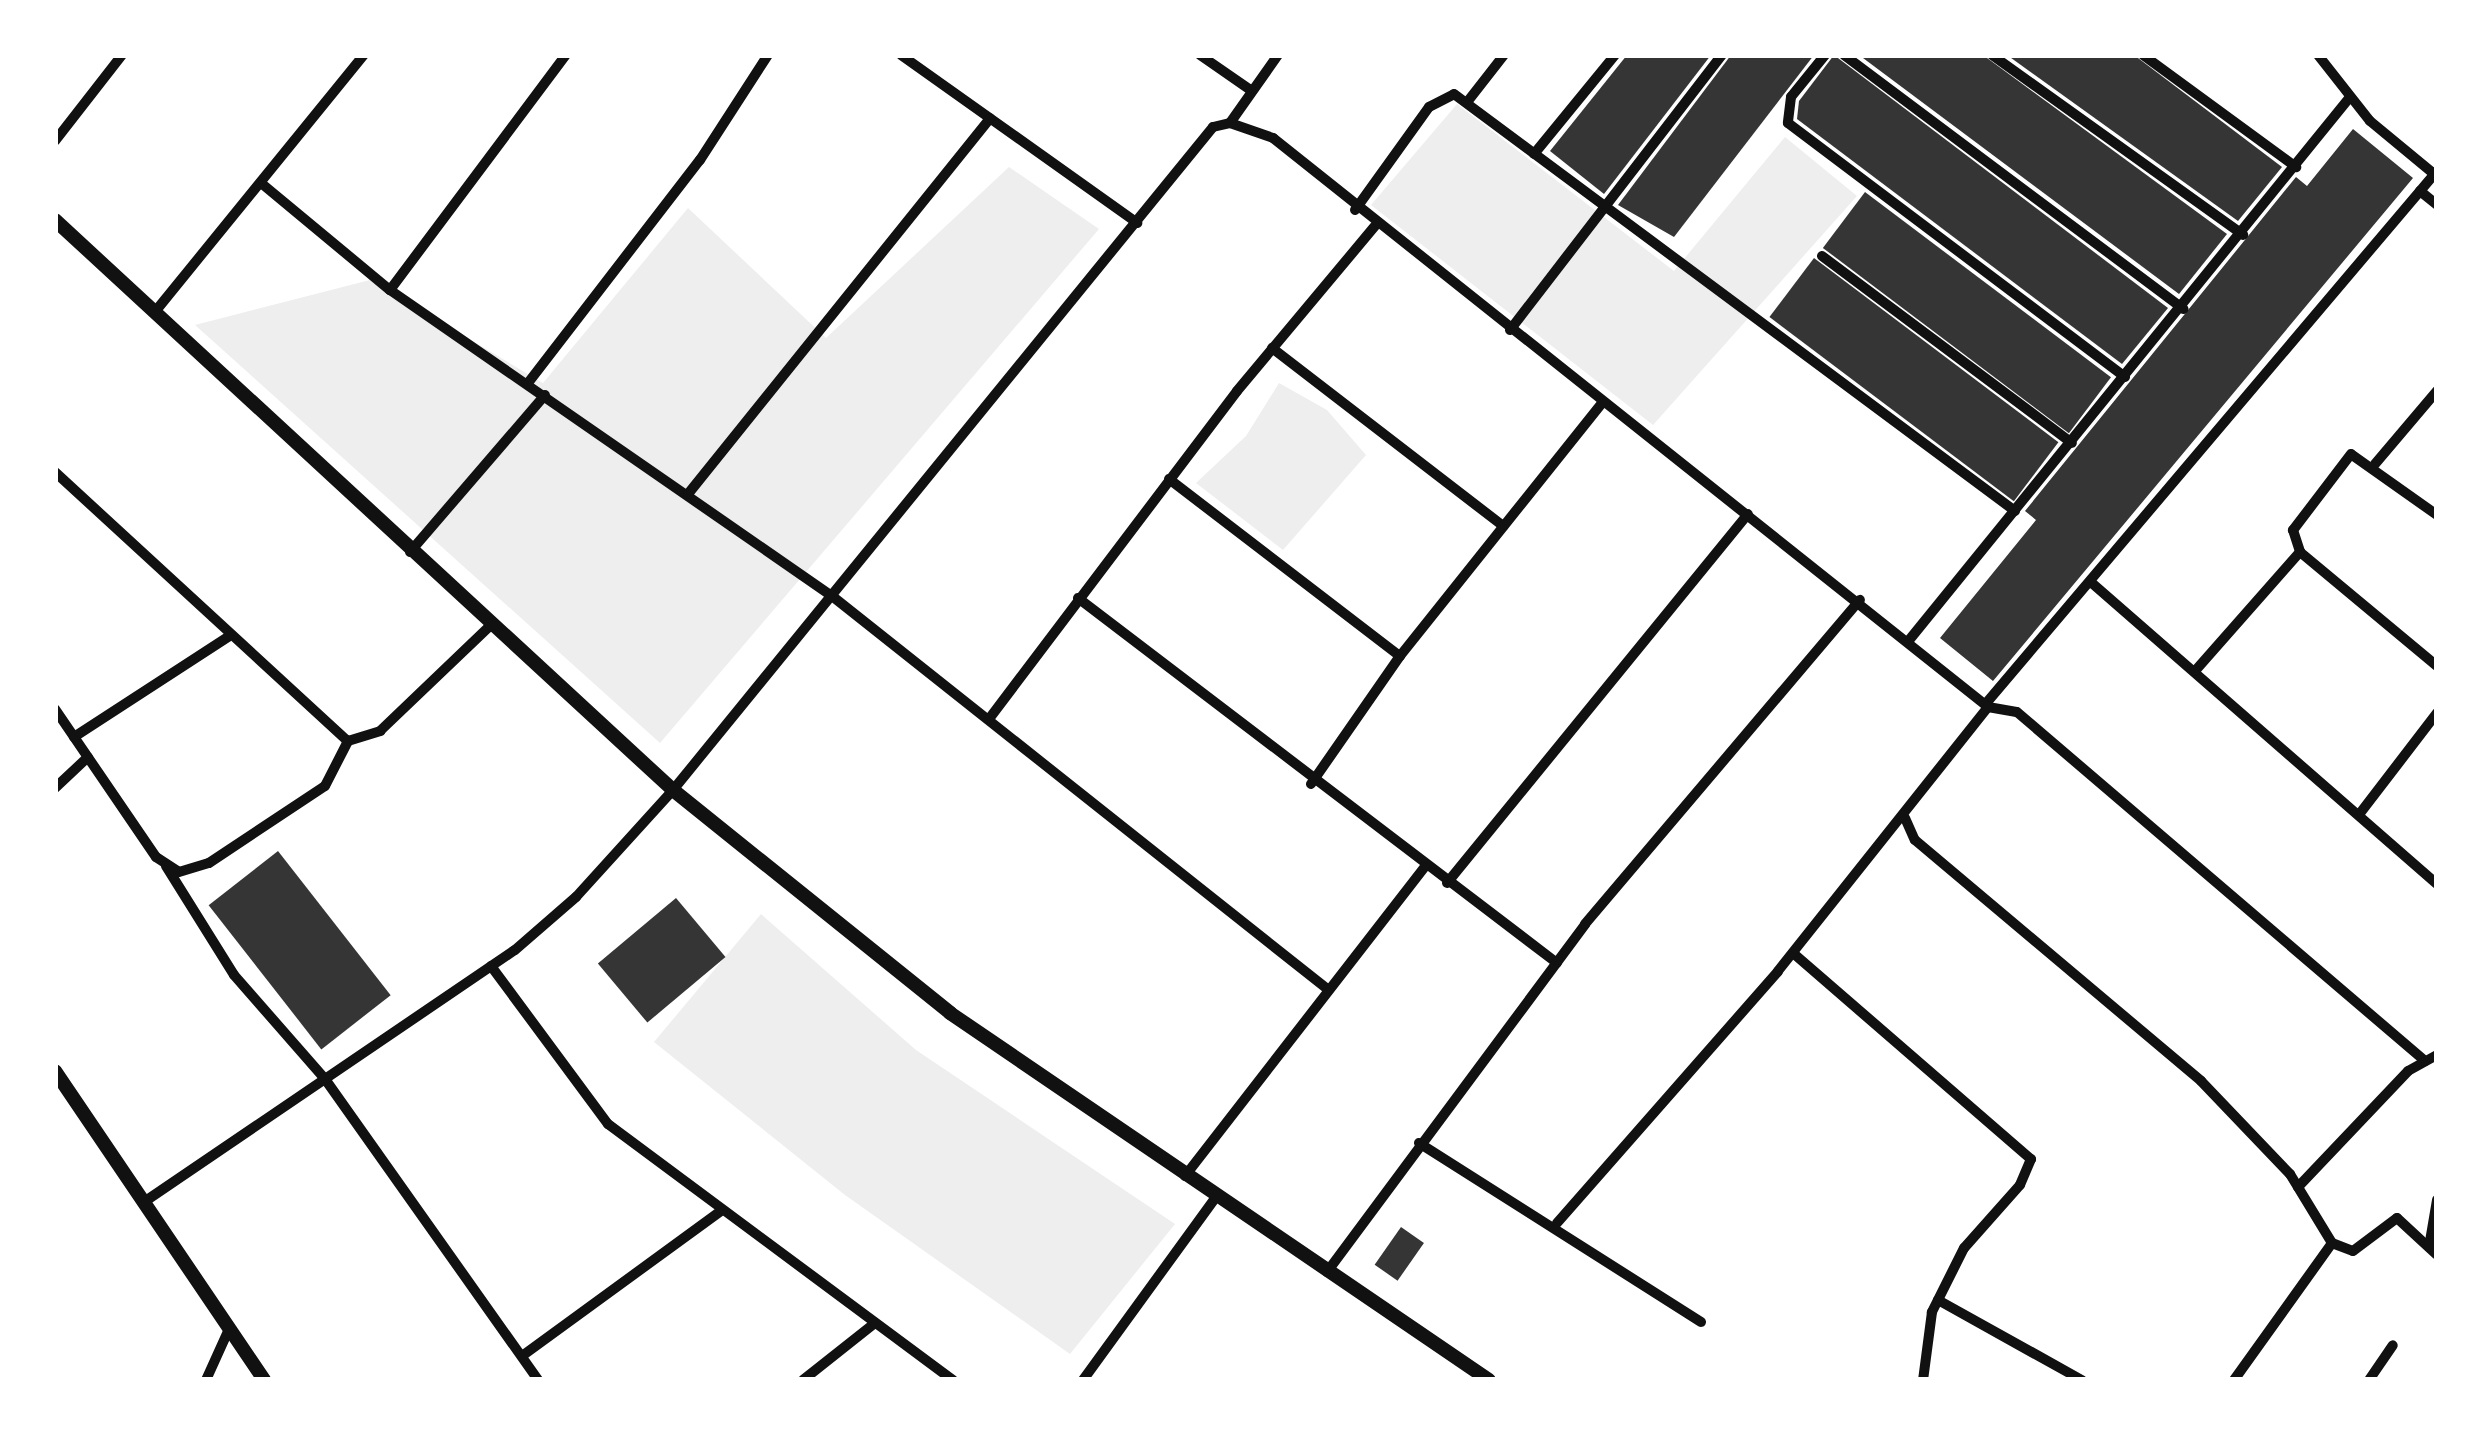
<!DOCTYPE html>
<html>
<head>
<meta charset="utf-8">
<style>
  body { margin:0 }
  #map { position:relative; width:2492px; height:1435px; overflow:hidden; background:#fff; font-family:"Titillium Web",sans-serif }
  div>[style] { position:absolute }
  .green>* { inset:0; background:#eee }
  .building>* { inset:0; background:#353535; transform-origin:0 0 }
  .minor>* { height:10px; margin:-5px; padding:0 5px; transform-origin:5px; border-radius:5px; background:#111 }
  .tertiary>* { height:14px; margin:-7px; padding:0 7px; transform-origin:7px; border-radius:7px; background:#111 }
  span { translate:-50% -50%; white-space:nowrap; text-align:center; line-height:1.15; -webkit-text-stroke:9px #fff; paint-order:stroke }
  .frame { position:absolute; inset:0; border:58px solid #fff; pointer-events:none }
</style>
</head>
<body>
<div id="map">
  <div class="green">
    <i style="clip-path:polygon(1457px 104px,1674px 271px,1785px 137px,1857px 196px,1653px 425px,1371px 205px)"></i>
    <i style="clip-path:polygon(1009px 167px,1099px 229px,660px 743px,195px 325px,370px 280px,543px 383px,688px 208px,826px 338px)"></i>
    <i style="clip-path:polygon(1279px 383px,1327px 410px,1366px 455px,1283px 550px,1196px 483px,1246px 436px)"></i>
    <i style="clip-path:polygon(761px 914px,916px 1050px,1175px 1224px,1070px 1354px,845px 1195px,654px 1042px)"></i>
  </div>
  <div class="building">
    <i style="clip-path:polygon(1627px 55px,1711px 55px,1604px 194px,1550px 151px)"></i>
    <i style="clip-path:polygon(1731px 55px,1814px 55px,1674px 237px,1618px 205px)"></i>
    <i style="clip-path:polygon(1834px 55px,2168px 308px,2122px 364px,1797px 119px,1799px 101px)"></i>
    <i style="clip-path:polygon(1859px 55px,1983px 55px,2227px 234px,2179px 294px)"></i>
    <i style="clip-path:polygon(2007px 55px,2134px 55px,2282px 167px,2238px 221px)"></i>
    <i style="clip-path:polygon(2353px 129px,2413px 178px,1993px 681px,1940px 638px,2036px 520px,2025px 511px,2296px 177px,2307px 186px)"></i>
    <i style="left:1865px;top:192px;width:308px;height:70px;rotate:37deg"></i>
    <i style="left:1814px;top:258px;width:306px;height:74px;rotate:37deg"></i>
    <i style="left:278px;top:851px;width:183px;height:88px;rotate:52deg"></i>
    <i style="left:676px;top:898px;width:77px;height:102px;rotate:50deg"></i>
    <i style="left:1401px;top:1227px;width:28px;height:46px;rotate:35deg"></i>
  </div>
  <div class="minor">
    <i style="left:901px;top:55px;width:290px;rotate:35.4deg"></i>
    <i style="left:1200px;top:55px;width:63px;rotate:34.7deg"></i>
    <i style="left:1825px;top:55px;width:54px;rotate:129deg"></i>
    <i style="left:1791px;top:97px;width:26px;rotate:97deg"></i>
    <i style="left:1788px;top:123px;width:422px;rotate:37deg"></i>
    <i style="left:1844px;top:55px;width:424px;rotate:36.8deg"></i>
    <i style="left:1992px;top:55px;width:309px;rotate:35.6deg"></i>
    <i style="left:2143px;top:55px;width:190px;rotate:36.2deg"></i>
    <i style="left:2318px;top:55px;width:84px;rotate:51.8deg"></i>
    <i style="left:2370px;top:121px;width:83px;rotate:39.6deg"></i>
    <i style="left:1468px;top:101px;width:58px;rotate:-52deg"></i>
    <i style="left:1230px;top:123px;width:83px;rotate:-54.8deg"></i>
    <i style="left:55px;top:141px;width:109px;rotate:-52.1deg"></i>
    <i style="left:1534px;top:154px;width:128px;rotate:-50.7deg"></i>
    <i style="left:261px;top:183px;width:168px;rotate:39.7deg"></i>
    <i style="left:390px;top:290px;width:538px;rotate:34.7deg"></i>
    <i style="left:832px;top:596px;width:631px;rotate:38.43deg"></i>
    <i style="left:2420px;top:191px;width:22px;rotate:39deg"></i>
    <i style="left:1355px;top:210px;width:127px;rotate:-54.3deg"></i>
    <i style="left:1429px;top:107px;width:28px;rotate:-27deg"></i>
    <i style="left:1454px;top:94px;width:699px;rotate:36.62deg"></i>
    <i style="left:1822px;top:256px;width:312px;rotate:36.8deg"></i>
    <i style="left:390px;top:290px;width:294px;rotate:-53.2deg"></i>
    <i style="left:154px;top:313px;width:333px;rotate:-50.9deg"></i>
    <i style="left:1510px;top:330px;width:347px;rotate:-52.4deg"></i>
    <i style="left:1272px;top:348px;width:292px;rotate:37.6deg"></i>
    <i style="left:528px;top:383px;width:282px;rotate:-52.4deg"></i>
    <i style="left:700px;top:160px;width:125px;rotate:-57.1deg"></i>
    <i style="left:2375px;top:464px;width:96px;rotate:-49.7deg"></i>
    <i style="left:55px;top:472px;width:398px;rotate:42.6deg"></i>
    <i style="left:348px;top:741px;width:34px;rotate:-17deg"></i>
    <i style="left:380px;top:731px;width:151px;rotate:-43.7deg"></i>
    <i style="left:1169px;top:479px;width:291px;rotate:37.5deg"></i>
    <i style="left:688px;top:494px;width:482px;rotate:-51.2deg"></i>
    <i style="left:2437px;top:515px;width:105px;rotate:-144.7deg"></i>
    <i style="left:2351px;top:454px;width:96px;rotate:127.3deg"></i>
    <i style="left:2293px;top:530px;width:23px;rotate:72deg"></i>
    <i style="left:2300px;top:552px;width:178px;rotate:39.8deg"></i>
    <i style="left:410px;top:552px;width:207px;rotate:-49.3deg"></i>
    <i style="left:2093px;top:584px;width:456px;rotate:41.1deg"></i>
    <i style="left:1078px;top:598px;width:602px;rotate:37.31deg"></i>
    <i style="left:1910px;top:639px;width:698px;rotate:-50.93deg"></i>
    <i style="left:2195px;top:671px;width:159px;rotate:-48.6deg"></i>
    <i style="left:1988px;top:701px;width:695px;rotate:-49.73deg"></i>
    <i style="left:1988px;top:707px;width:29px;rotate:10deg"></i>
    <i style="left:2017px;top:712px;width:537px;rotate:40.54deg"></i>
    <i style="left:55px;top:709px;width:179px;rotate:55.7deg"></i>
    <i style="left:156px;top:857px;width:27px;rotate:33deg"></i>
    <i style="left:179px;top:872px;width:31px;rotate:-17deg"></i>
    <i style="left:209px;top:863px;width:139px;rotate:-33.6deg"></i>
    <i style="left:325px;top:786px;width:51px;rotate:-62.9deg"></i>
    <i style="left:989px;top:719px;width:411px;rotate:-52.9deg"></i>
    <i style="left:1237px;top:391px;width:215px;rotate:-50.1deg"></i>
    <i style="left:74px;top:737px;width:184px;rotate:-33deg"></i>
    <i style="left:1311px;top:784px;width:156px;rotate:-55.2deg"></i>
    <i style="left:1400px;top:656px;width:325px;rotate:-51.4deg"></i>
    <i style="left:55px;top:788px;width:45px;rotate:-43.2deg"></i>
    <i style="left:2361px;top:812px;width:125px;rotate:-52.5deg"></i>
    <i style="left:1905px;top:818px;width:24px;rotate:66deg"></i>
    <i style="left:1915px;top:840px;width:374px;rotate:40.1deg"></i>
    <i style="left:2201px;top:1081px;width:129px;rotate:46.3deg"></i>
    <i style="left:2290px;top:1174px;width:81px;rotate:58.7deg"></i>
    <i style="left:2332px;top:1243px;width:22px;rotate:21deg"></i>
    <i style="left:2353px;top:1251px;width:55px;rotate:-36.9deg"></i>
    <i style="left:2397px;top:1218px;width:54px;rotate:42.8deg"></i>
    <i style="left:166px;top:866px;width:128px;rotate:58deg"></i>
    <i style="left:234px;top:975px;width:138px;rotate:48.8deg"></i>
    <i style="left:325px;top:1079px;width:369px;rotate:54.7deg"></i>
    <i style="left:1447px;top:883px;width:476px;rotate:-50.8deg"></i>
    <i style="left:1793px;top:953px;width:315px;rotate:40.9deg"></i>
    <i style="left:2031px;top:1159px;width:28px;rotate:113deg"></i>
    <i style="left:2020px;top:1185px;width:84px;rotate:131.6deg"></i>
    <i style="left:1964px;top:1248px;width:72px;rotate:116.6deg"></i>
    <i style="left:1932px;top:1312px;width:69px;rotate:97.5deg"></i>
    <i style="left:491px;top:966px;width:197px;rotate:53.5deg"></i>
    <i style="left:608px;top:1124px;width:430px;rotate:36.6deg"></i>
    <i style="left:1419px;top:1143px;width:334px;rotate:32.4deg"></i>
    <i style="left:1185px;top:1176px;width:391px;rotate:-52.2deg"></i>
    <i style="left:2298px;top:1187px;width:160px;rotate:-46.5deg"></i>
    <i style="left:2408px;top:1071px;width:33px;rotate:-29deg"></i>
    <i style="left:144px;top:1202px;width:448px;rotate:-34.2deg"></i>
    <i style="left:515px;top:950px;width:81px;rotate:-41deg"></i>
    <i style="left:576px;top:897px;width:144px;rotate:-47.8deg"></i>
    <i style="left:673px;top:790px;width:855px;rotate:-50.84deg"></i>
    <i style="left:1213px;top:127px;width:17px;rotate:-13deg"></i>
    <i style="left:1230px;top:123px;width:46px;rotate:19.2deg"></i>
    <i style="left:1273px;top:138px;width:914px;rotate:38.51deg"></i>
    <i style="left:1557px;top:1223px;width:335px;rotate:-48.7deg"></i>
    <i style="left:1778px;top:971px;width:337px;rotate:-51.5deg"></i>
    <i style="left:2429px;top:1247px;width:48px;rotate:-80.3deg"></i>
    <i style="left:1327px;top:1272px;width:433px;rotate:-53.4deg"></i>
    <i style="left:1585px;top:924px;width:425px;rotate:-49.7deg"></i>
    <i style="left:1938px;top:1300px;width:165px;rotate:29.1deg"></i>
    <i style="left:522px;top:1356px;width:248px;rotate:-36.1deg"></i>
    <i style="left:206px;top:1380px;width:56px;rotate:-65.7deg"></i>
    <i style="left:803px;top:1380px;width:92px;rotate:-38.4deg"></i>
    <i style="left:1083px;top:1380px;width:225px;rotate:-54deg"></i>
    <i style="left:2234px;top:1380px;width:168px;rotate:-54.4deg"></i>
    <i style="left:2369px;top:1380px;width:42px;rotate:-55.6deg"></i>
  </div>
  <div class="tertiary">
    <i style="left:55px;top:220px;width:841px;rotate:42.69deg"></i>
    <i style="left:673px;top:790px;width:356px;rotate:38.8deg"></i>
    <i style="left:950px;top:1013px;width:652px;rotate:34.25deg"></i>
    <i style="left:55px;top:1071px;width:373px;rotate:55.9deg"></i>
  </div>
  <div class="frame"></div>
</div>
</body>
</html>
